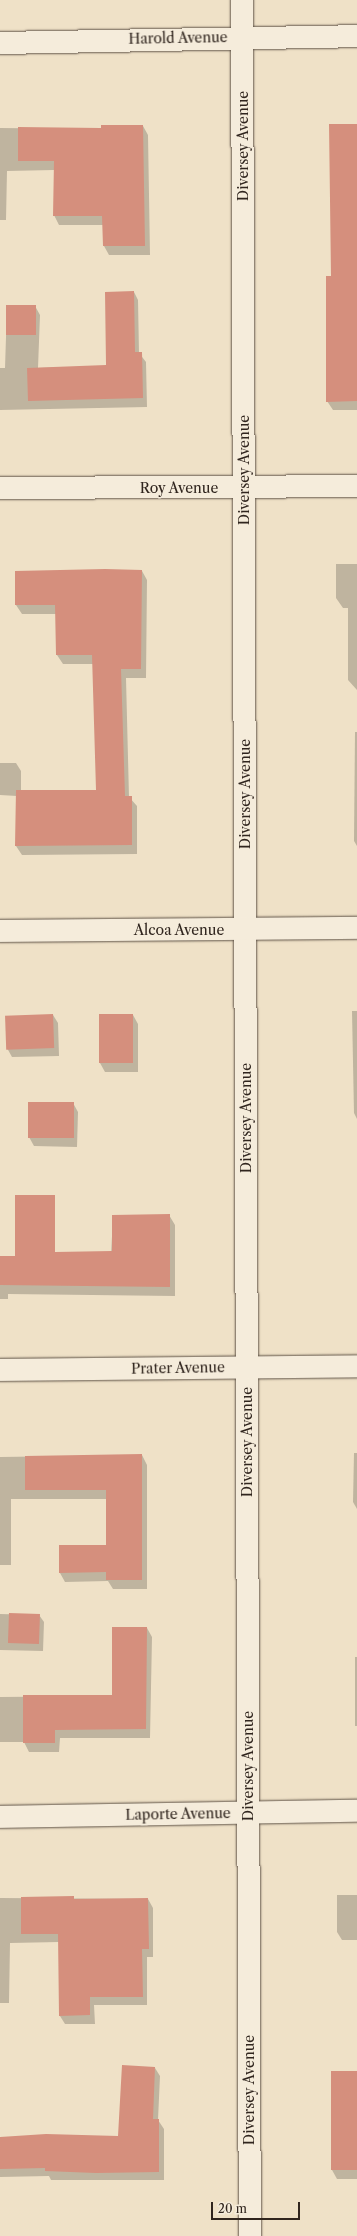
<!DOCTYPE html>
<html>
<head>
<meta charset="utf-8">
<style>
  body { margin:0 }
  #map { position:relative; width:357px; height:2236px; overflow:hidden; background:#efe1c7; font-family:"Libre Caslon Text",serif }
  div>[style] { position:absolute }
  .shadow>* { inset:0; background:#0003; transform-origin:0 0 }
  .building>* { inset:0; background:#d58f7d; transform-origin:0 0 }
  .roads { filter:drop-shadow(0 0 1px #605448) drop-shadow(0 0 1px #605448) }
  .minor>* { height:22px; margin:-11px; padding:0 11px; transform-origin:11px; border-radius:11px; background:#f5ecdb }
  span { translate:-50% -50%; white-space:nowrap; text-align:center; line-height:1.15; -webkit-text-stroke:3px #f5ecdb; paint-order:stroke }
  .street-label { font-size:14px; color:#30251e }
  .scale { position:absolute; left:211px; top:2202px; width:89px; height:18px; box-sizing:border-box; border:2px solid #30251e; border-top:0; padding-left:5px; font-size:12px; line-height:14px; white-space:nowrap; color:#30251e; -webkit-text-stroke:3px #f5ecdb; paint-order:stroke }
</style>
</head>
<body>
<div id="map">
  <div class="shadow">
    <i style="clip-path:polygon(357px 124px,357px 410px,333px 410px,327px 401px,332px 277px)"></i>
    <i style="clip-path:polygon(143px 126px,148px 135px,150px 255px,109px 255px,104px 246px,104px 225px,59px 225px,54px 215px,54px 170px,7px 171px,6px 220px,0 220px,0 128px,102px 129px)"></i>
    <i style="clip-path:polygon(134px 292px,138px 300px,139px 353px,146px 362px,147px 407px,0 410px,0 368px,5px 368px,7px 306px,35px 306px,40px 315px,38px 368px,107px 366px)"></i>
    <i style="clip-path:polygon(336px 564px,357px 564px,357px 690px,348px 680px,348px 608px,343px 608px,336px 598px)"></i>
    <i style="clip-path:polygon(142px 571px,147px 580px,146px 678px,126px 678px,129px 797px,137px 806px,137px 854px,22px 855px,16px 846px,17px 796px,0 795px,0 763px,16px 763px,21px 771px,21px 791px,97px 791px,93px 664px,63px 664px,57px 655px,57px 614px,22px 614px,16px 605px)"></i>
    <i style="clip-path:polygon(355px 732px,357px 732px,357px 846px,354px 841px)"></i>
    <i style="clip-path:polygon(352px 1011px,357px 1011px,357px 1119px,354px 1113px)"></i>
    <i style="clip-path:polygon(53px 1015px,58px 1023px,59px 1056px,12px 1057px,7px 1048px)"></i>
    <i style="clip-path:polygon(100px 1015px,133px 1015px,138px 1024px,138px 1072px,105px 1072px,100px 1063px)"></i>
    <i style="clip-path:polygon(73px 1103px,78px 1112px,77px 1147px,34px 1146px,29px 1137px)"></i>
    <i style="clip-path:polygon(169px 1215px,175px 1225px,175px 1296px,8px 1294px,8px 1299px,0 1299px,0 1256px,111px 1256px,113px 1216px)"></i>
    <i style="clip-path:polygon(354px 1453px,357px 1453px,357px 1509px,353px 1502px)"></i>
    <i style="clip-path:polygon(142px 1455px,147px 1465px,147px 1589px,113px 1589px,108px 1581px,65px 1582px,60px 1573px,107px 1546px,107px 1499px,11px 1499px,11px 1565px,0 1565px,0 1457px)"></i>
    <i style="clip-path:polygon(0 1614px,39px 1615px,44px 1622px,43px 1651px,0 1650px)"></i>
    <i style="clip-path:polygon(147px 1628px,152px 1637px,150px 1738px,60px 1738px,59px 1752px,29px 1752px,24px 1742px,0 1742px,0 1697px,113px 1696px)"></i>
    <i style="left:355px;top:1657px;width:2px;height:69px"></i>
    <i style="clip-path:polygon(337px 1895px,357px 1895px,357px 1940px,342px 1940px,337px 1932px)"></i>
    <i style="clip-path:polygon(0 1898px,148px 1899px,153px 1908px,153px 1957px,147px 1957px,147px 2005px,94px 2005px,95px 2024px,65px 2024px,60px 2016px,59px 1942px,10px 1943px,9px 2003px,0 2003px)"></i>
    <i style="clip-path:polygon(155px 2068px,160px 2076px,158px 2120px,164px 2129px,164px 2180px,51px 2180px,49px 2176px,0 2177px,0 2137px,119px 2137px)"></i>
    <i style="clip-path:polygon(357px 2072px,357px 2179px,337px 2179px,332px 2170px)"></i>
  </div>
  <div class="building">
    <i style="clip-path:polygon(329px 124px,357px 124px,357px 401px,326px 402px,326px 276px,331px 276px)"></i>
    <i style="clip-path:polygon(101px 125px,143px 125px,145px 246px,103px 246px,102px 216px,53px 216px,54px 161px,18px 161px,18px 127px,101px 128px)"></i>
    <i style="clip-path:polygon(134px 291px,135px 352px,142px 352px,143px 398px,28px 401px,27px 368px,106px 365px,105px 292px)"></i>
    <i style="left:6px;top:305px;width:30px;height:30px"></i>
    <i style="clip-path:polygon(105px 569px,142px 570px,141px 669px,121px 669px,125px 796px,132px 796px,132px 845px,15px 846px,16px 790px,96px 790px,92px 655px,56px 655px,55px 605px,15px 605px,15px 571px)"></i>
    <i style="left:53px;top:1014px;width:34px;height:48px;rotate:88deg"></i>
    <i style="left:99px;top:1014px;width:34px;height:49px"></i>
    <i style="left:28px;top:1102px;width:46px;height:36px"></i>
    <i style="clip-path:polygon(15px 1195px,55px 1195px,55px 1252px,112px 1251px,112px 1215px,170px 1214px,170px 1287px,0 1285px,0 1256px,15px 1256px)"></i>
    <i style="clip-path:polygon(142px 1454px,142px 1580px,106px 1580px,106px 1572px,59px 1573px,59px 1545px,106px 1545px,106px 1490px,25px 1490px,25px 1456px)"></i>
    <i style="left:9px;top:1613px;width:31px;height:30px;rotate:2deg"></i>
    <i style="clip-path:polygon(112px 1627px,147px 1627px,146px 1729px,55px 1730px,55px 1743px,23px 1743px,23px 1695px,112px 1695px)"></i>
    <i style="clip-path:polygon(74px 1896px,74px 1899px,148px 1898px,149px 1949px,142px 1949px,143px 1997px,90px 1997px,90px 2015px,59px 2016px,58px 1934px,21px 1934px,21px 1897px)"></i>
    <i style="clip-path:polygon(122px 2065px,155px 2067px,153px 2119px,159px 2119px,159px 2172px,96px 2173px,45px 2171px,45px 2168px,0 2169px,0 2137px,46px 2134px,118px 2136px)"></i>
    <i style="left:331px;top:2071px;width:26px;height:99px"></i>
  </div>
  <div class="roads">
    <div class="minor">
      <i style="left:242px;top:0;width:2236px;rotate:89.8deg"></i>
      <i style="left:0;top:43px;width:357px;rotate:-1.1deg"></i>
      <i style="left:0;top:488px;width:357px;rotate:-0.3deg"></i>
      <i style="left:0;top:931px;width:357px;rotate:-0.5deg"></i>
      <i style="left:0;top:1370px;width:357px;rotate:-0.6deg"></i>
      <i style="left:0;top:1817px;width:357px;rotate:-1deg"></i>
    </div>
  </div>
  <div class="street-label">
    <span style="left:178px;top:38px;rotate:-1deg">Harold Avenue</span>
    <span style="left:243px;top:146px;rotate:-90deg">Diversey Avenue</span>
    <span style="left:244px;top:470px;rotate:-90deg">Diversey Avenue</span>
    <span style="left:179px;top:488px">Roy Avenue</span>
    <span style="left:245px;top:794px;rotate:-90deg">Diversey Avenue</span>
    <span style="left:179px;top:930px">Alcoa Avenue</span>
    <span style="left:246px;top:1118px;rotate:-90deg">Diversey Avenue</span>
    <span style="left:178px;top:1368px;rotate:-1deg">Prater Avenue</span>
    <span style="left:247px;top:1442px;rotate:-90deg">Diversey Avenue</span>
    <span style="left:248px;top:1766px;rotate:-90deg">Diversey Avenue</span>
    <span style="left:178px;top:1814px;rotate:-1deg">Laporte Avenue</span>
    <span style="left:249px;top:2090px;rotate:-90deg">Diversey Avenue</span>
  </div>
  <div class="scale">20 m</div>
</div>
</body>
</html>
